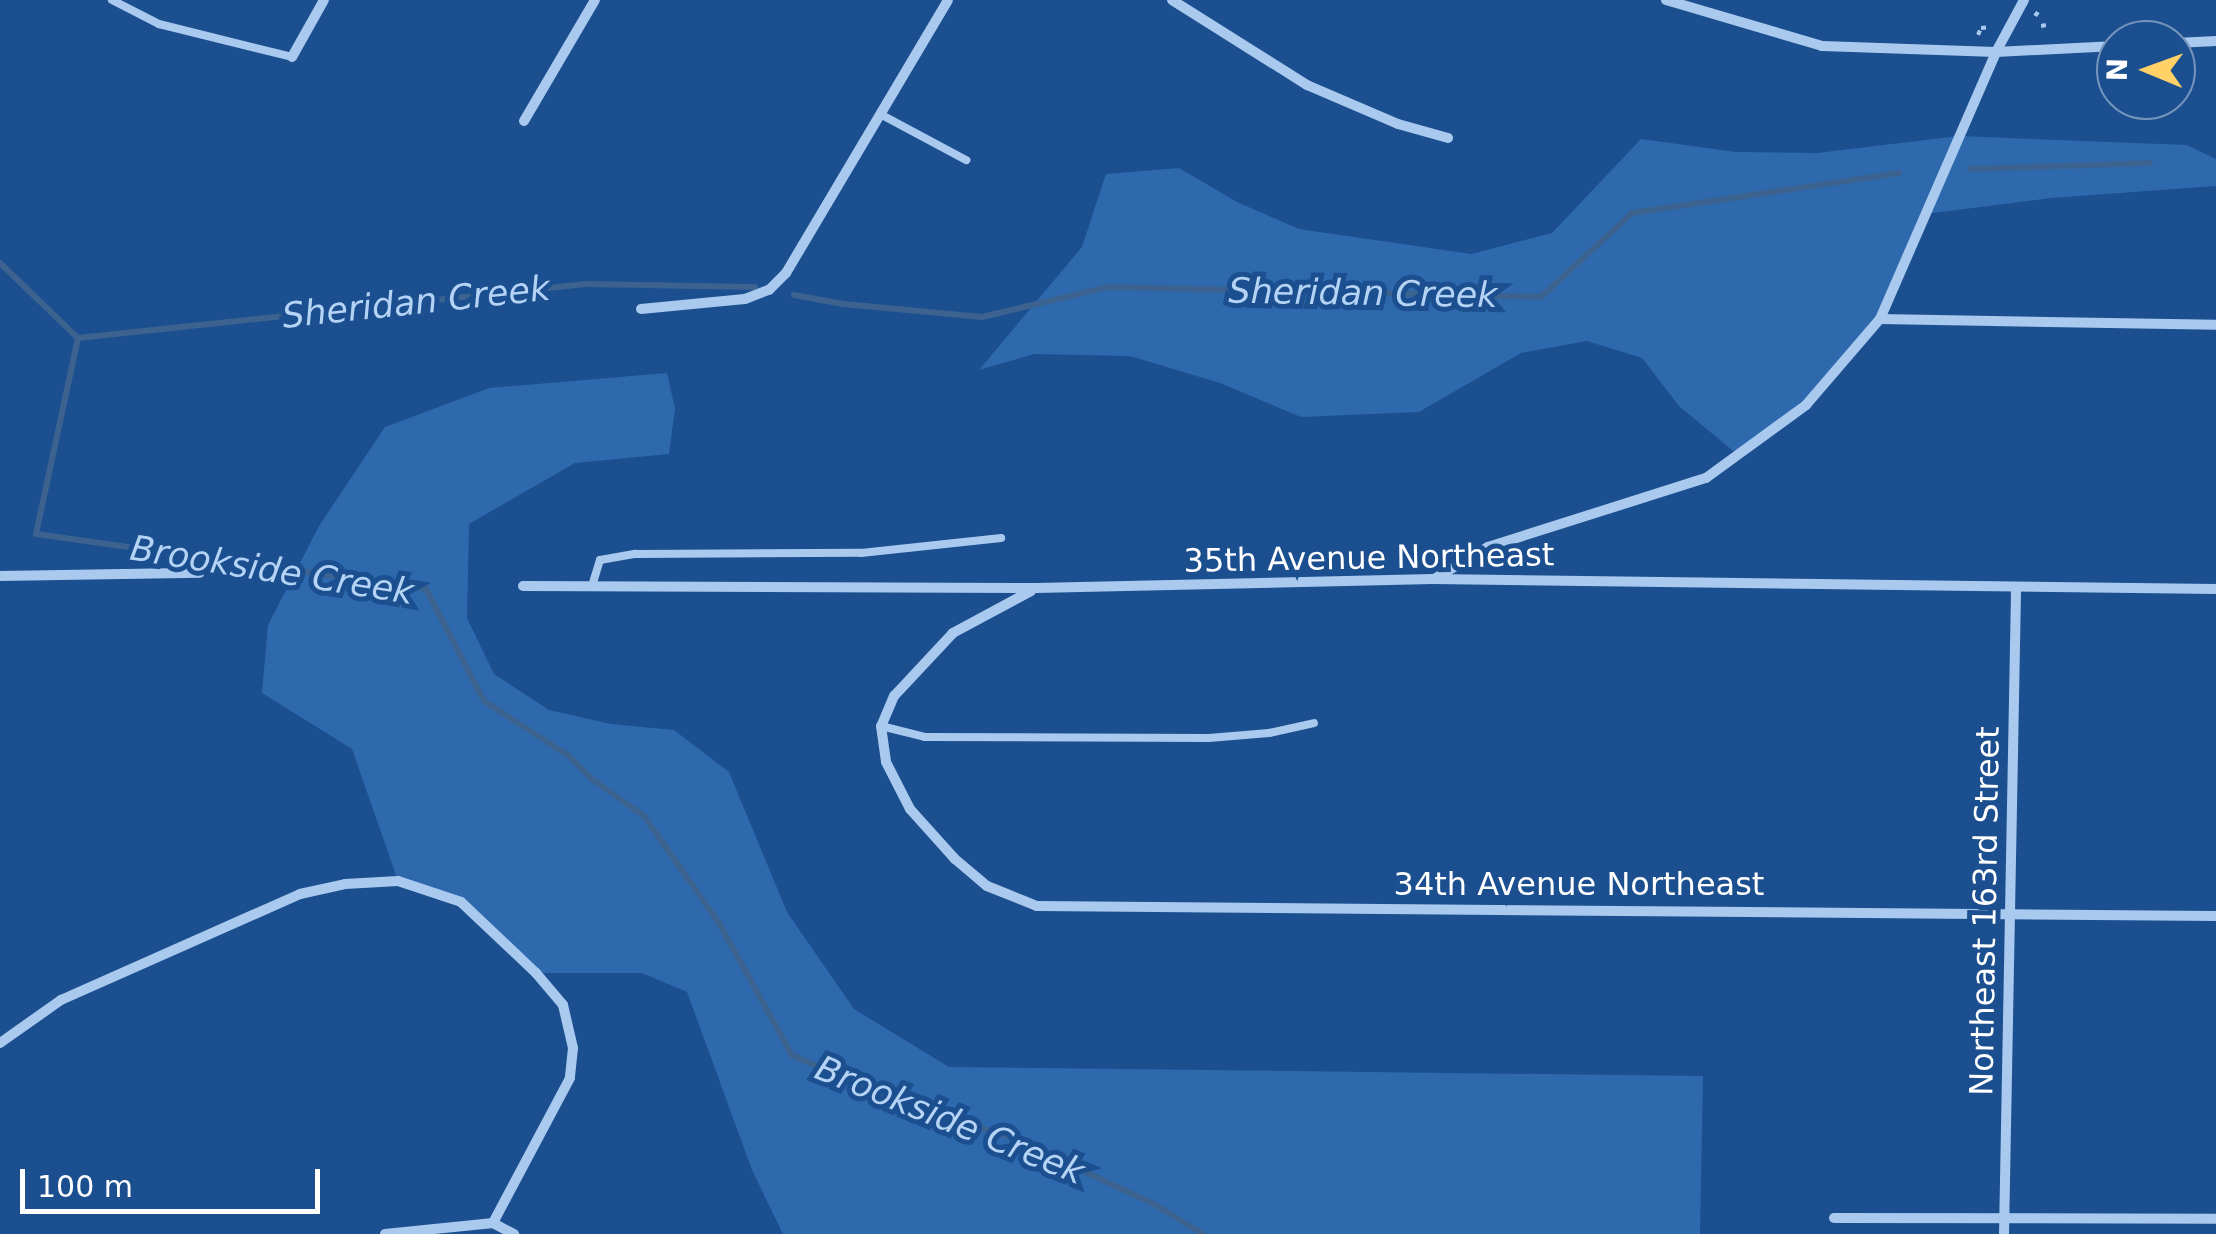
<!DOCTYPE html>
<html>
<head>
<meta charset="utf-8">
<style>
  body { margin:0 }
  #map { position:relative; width:2216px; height:1234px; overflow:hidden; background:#1b4f8f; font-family:"DejaVu Sans",sans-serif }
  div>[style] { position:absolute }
  .green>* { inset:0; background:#2e69ad }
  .stream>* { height:6px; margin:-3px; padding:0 3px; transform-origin:3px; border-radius:3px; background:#3c6290 }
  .path>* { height:4px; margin-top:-2px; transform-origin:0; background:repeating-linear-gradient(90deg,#a9c9ee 0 5px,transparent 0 13px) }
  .service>* { height:8px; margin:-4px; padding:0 4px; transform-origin:4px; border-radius:4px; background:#a9c9ee }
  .minor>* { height:10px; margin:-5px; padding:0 5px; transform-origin:5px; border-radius:5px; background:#a9c9ee }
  span { translate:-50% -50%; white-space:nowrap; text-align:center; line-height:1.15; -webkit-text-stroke:10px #1b4f8f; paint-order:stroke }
  .street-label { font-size:32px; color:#fff }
  .water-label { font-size:35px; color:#b5d3f5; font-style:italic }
  .north { position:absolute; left:2096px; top:20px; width:100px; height:100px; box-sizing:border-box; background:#1b4f8f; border:2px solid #7695bc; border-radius:50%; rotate:271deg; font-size:28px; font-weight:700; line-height:40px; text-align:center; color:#fff }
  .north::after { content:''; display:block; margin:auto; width:35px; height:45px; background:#ffd166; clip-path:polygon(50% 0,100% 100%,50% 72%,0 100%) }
  .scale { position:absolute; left:20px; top:1169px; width:300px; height:45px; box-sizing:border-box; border:5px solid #fff; border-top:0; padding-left:12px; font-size:30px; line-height:35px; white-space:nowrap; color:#fff; -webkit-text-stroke:8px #1b4f8f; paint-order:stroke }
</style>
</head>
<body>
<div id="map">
  <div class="green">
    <i style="clip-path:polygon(1959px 136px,2187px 145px,2216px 159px,2216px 186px,2051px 198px,1925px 214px,1880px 319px,1806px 405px,1738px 455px,1679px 406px,1642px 358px,1587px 341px,1521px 353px,1419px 412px,1301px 417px,1220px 383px,1130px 356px,1034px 354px,979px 370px,1082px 247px,1106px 174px,1179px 168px,1237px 202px,1299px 229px,1471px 254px,1552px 233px,1641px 139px,1736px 152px,1817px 153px)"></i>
    <i style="clip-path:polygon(667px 373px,675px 409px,669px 454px,575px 463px,469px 524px,467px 618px,494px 674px,549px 710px,611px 724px,674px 730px,729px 772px,787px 912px,854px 1009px,949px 1067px,1703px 1076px,1700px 1234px,783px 1234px,752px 1170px,687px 992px,642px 973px,536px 973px,461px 902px,398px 881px,352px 749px,262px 693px,268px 625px,319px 526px,385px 427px,489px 388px)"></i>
  </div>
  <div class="stream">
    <i style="left:1970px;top:169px;width:180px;rotate:-1.9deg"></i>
    <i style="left:0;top:263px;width:108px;rotate:43.9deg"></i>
    <i style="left:78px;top:338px;width:200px;rotate:102.1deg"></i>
    <i style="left:36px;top:534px;width:394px;rotate:8deg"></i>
    <i style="left:426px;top:589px;width:126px;rotate:62.6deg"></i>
    <i style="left:484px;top:701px;width:101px;rotate:32.9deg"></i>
    <i style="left:569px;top:756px;width:33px;rotate:45deg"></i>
    <i style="left:592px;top:779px;width:64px;rotate:35.4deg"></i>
    <i style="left:644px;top:816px;width:131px;rotate:55deg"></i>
    <i style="left:719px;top:923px;width:151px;rotate:61.1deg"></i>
    <i style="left:792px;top:1055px;width:123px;rotate:24.5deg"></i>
    <i style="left:904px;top:1106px;width:108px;rotate:16.1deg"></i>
    <i style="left:1008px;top:1136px;width:161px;rotate:25deg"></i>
    <i style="left:1154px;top:1204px;width:57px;rotate:31.5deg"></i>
    <i style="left:794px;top:295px;width:50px;rotate:10.4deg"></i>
    <i style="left:843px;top:304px;width:140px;rotate:5.3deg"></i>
    <i style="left:982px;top:317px;width:130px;rotate:-13.4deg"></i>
    <i style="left:1108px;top:287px;width:433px;rotate:1.3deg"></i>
    <i style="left:1541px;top:297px;width:124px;rotate:-42.7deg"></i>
    <i style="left:1632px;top:213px;width:270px;rotate:-8.5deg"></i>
    <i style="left:78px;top:338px;width:511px;rotate:-6.07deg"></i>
    <i style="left:586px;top:284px;width:169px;rotate:1deg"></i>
  </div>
  <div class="path">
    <i style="left:2035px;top:16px;width:5px;rotate:-53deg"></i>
    <i style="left:2041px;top:26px;width:5px;rotate:-11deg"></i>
    <i style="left:1978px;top:35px;width:8px;rotate:-67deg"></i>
    <i style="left:1981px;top:28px;width:12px;rotate:-5deg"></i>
  </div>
  <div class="service">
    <i style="left:112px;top:0;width:53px;rotate:27.1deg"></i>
    <i style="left:159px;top:24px;width:137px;rotate:13.9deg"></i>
    <i style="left:880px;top:114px;width:98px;rotate:28.1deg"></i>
    <i style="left:592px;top:586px;width:27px;rotate:-73deg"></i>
    <i style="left:600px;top:560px;width:36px;rotate:-10deg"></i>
    <i style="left:635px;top:554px;width:226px;rotate:-0.3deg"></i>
    <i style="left:861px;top:553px;width:141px;rotate:-6.1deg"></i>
    <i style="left:881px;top:726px;width:45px;rotate:14deg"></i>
    <i style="left:925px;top:737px;width:284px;rotate:0.2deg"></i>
    <i style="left:1209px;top:738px;width:60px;rotate:-4.8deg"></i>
    <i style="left:1269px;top:733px;width:46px;rotate:-12.5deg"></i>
  </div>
  <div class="minor">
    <i style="left:1172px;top:0;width:160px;rotate:32.2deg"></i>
    <i style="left:1307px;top:85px;width:99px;rotate:23.2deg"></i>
    <i style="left:1398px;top:124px;width:52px;rotate:15.6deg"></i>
    <i style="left:1666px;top:0;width:163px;rotate:16.4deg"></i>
    <i style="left:1822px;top:46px;width:174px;rotate:2deg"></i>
    <i style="left:1996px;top:52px;width:120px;rotate:-2.9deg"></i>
    <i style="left:2176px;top:43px;width:40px;rotate:-2.9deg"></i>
    <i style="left:292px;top:57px;width:65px;rotate:-60.7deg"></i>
    <i style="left:524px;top:121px;width:140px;rotate:-59.6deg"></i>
    <i style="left:641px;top:309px;width:104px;rotate:-5.5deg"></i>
    <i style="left:745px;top:299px;width:26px;rotate:-21deg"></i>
    <i style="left:769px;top:290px;width:24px;rotate:-45deg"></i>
    <i style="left:786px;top:273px;width:317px;rotate:-59.3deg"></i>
    <i style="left:1880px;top:319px;width:336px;rotate:1deg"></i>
    <i style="left:0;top:576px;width:200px;rotate:-0.9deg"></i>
    <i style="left:1434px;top:579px;width:63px;rotate:-30.7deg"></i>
    <i style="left:1488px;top:547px;width:229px;rotate:-17.6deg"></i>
    <i style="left:1706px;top:478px;width:124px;rotate:-36.1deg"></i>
    <i style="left:1806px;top:405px;width:113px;rotate:-49.3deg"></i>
    <i style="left:1880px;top:319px;width:291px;rotate:-66.5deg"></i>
    <i style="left:1996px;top:52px;width:59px;rotate:-61.7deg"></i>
    <i style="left:523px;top:586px;width:513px;rotate:0.22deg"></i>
    <i style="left:1036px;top:588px;width:397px;rotate:-1.3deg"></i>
    <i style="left:1433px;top:579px;width:783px;rotate:0.73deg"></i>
    <i style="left:1031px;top:591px;width:89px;rotate:151.7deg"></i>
    <i style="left:953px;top:633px;width:86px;rotate:133.1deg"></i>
    <i style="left:894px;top:696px;width:33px;rotate:113deg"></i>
    <i style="left:881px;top:726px;width:36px;rotate:82deg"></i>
    <i style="left:886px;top:762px;width:53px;rotate:62.9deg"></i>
    <i style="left:910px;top:809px;width:67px;rotate:48deg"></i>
    <i style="left:955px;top:859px;width:42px;rotate:40.2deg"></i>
    <i style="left:987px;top:886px;width:54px;rotate:21.8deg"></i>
    <i style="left:1037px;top:906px;width:1179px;rotate:0.49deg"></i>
    <i style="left:0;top:1043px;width:75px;rotate:-35.2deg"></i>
    <i style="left:61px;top:1000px;width:261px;rotate:-23.9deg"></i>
    <i style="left:300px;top:894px;width:46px;rotate:-12.5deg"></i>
    <i style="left:345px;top:884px;width:53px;rotate:-3.2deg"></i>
    <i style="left:398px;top:881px;width:66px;rotate:18.4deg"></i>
    <i style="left:461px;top:902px;width:103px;rotate:43.4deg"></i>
    <i style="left:536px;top:973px;width:42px;rotate:49.8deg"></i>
    <i style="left:563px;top:1005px;width:44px;rotate:76.9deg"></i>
    <i style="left:573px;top:1048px;width:30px;rotate:96deg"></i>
    <i style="left:570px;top:1078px;width:164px;rotate:118deg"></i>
    <i style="left:493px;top:1223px;width:24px;rotate:28deg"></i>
    <i style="left:1834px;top:1218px;width:382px;rotate:0.1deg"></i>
    <i style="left:385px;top:1234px;width:109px;rotate:-5.8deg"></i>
    <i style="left:2004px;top:1234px;width:645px;rotate:-88.93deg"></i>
  </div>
  <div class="street-label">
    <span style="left:1369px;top:558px;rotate:-1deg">35th Avenue Northeast</span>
    <span style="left:1579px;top:884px">34th Avenue Northeast</span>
    <span style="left:1985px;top:911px;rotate:-89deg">Northeast 163rd Street</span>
  </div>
  <div class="water-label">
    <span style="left:1363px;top:293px;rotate:1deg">Sheridan Creek</span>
    <span style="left:416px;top:302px;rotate:-6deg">Sheridan Creek</span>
    <span style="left:272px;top:570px;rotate:9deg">Brookside Creek</span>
    <span style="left:950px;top:1120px;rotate:22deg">Brookside Creek</span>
  </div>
  <div class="north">N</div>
  <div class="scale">100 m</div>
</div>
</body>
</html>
